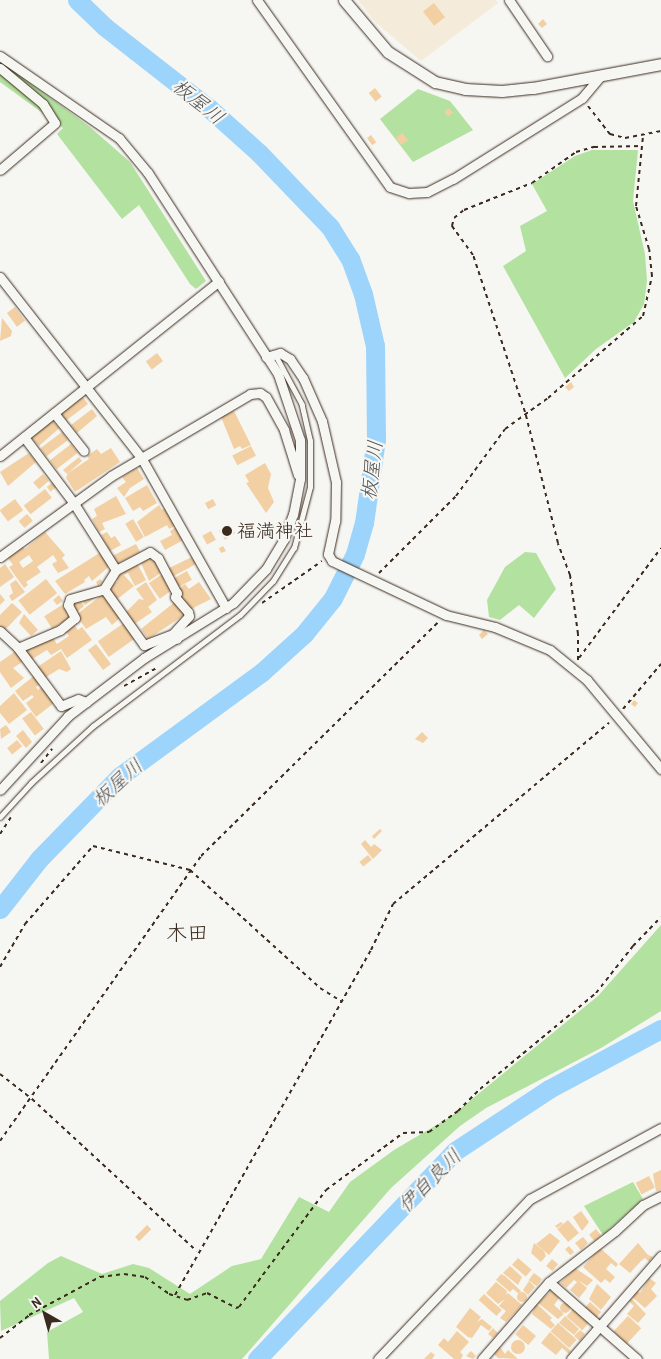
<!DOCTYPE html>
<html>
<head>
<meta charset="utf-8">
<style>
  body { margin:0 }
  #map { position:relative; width:661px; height:1359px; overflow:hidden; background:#f6f6f2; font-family:"Patrick Hand","Klee One",sans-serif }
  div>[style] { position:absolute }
  .built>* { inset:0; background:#f5ebda }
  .green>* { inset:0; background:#b3e1a0 }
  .river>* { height:19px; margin:-9.5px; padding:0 9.5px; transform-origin:9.5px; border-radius:9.5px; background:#9dd4fc }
  .building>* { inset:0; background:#f2d0a3; transform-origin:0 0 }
  .round { border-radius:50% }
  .path>* { height:2px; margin-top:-1px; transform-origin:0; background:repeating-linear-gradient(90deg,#3b2a1e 0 4px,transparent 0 8px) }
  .roads { filter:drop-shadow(0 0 1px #3b2a1e) drop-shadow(0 0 1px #3b2a1e) }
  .service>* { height:4.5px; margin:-2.25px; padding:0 2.25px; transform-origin:2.25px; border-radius:2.25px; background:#f6f6f2 }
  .minor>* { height:9px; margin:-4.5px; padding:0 4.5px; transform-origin:4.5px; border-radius:4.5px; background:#f6f6f2 }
  .tertiary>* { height:11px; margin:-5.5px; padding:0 5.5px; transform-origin:5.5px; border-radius:5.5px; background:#f6f6f2 }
  .dots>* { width:14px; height:14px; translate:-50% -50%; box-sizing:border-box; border:2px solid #f6f6f2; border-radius:50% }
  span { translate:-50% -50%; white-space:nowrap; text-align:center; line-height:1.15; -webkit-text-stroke:4.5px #f6f6f2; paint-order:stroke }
  .poi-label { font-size:19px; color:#3b2a1e }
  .left { translate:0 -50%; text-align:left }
  .water-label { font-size:20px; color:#545456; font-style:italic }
  .quarter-label { font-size:21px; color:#3b2a1e }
  .north { position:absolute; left:20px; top:1289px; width:50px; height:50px; -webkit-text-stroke:4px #f6f6f2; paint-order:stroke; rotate:322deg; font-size:14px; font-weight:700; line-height:20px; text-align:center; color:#3b2a1e }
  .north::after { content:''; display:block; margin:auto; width:18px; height:22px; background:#3b2a1e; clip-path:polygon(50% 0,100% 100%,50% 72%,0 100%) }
</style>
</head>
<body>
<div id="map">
  <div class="built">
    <i style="clip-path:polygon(358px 0,496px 0,498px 3px,421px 61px,374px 21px)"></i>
  </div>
  <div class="green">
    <i style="clip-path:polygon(0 61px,90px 127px,130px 162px,206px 281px,196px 289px,190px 284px,139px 205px,122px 219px,57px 134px,63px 128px,0 82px)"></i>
    <i style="clip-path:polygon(418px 89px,450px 101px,473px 130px,413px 162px,380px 119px)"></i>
    <i style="clip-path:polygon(592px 150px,638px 150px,633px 201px,645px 254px,647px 281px,644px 304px,634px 322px,596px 349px,565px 378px,503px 266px,526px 251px,520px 226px,547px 211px,532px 184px,575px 156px)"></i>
    <i style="clip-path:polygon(525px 552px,536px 553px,556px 589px,534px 618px,519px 605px,500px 620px,489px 617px,487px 600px,505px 567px)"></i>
    <i style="clip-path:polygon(661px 925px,661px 1011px,601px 1048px,486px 1108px,460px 1126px,391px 1188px,242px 1359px,49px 1359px,47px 1332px,83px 1312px,74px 1298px,1px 1331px,0 1301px,48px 1263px,61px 1256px,102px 1274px,133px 1264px,149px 1268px,190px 1294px,232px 1266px,261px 1259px,299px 1197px,329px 1212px,350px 1182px,394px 1150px,450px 1117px,598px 996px)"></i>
    <i style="clip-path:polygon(633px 1182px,643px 1199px,603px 1235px,584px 1206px)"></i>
  </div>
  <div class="river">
    <i style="left:0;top:909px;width:63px;rotate:-52deg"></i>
    <i style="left:39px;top:859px;width:116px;rotate:-45.7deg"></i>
    <i style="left:120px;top:776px;width:176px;rotate:-36.2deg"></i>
    <i style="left:262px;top:672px;width:57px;rotate:-42.1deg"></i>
    <i style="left:304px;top:634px;width:46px;rotate:-51.1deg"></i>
    <i style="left:333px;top:598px;width:49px;rotate:-63.4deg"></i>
    <i style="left:355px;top:554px;width:32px;rotate:-74deg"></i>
    <i style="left:364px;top:523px;width:85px;rotate:-81.9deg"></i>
    <i style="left:376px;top:439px;width:93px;rotate:-90.6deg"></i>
    <i style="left:375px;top:346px;width:53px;rotate:-103deg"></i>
    <i style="left:363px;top:294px;width:37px;rotate:-110deg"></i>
    <i style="left:350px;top:259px;width:38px;rotate:-122deg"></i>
    <i style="left:330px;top:227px;width:103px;rotate:-133.8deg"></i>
    <i style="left:259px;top:153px;width:66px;rotate:-138.1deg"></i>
    <i style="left:210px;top:109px;width:133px;rotate:-142deg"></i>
    <i style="left:105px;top:27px;width:39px;rotate:-136deg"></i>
    <i style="left:257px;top:1359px;width:287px;rotate:-46.4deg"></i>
    <i style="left:455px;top:1151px;width:113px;rotate:-33.4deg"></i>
    <i style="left:549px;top:1089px;width:127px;rotate:-28.2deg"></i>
  </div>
  <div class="building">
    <i style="left:434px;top:3px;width:18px;height:14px;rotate:52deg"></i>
    <i style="clip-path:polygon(543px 19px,547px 24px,542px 28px,538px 24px)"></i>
    <i style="left:375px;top:88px;width:11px;height:8px;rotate:52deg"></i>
    <i style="left:449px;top:108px;width:6px;height:6px;rotate:51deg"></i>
    <i style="clip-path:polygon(402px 133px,408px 140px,401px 145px,396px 138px)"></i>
    <i style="left:371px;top:135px;width:9px;height:5px;rotate:54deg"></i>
    <i style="left:15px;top:307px;width:17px;height:10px;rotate:54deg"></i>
    <i style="clip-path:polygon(2px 318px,12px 331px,11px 336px,0 341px)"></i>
    <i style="left:157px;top:353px;width:10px;height:14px;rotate:53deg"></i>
    <i style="clip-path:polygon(571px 382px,574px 387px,569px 391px,565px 387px)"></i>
    <i style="left:82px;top:396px;width:10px;height:27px;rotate:53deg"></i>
    <i style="clip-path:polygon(92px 409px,97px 416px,77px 433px,71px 425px)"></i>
    <i style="clip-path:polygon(234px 411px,251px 445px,242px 449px,240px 446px,234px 449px,221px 417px)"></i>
    <i style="left:52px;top:420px;width:11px;height:27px;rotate:49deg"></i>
    <i style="left:62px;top:432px;width:10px;height:27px;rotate:53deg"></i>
    <i style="left:71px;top:444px;width:11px;height:27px;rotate:52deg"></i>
    <i style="left:251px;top:446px;width:11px;height:21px;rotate:63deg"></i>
    <i style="clip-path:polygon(111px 448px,120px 462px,75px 492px,66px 478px,68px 473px,89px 459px,87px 456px,97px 449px,101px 454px)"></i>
    <i style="clip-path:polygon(29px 453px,36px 462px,8px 486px,0 472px)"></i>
    <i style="clip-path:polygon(79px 457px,82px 461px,67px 474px,63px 470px)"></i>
    <i style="clip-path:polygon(265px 463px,271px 474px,268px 488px,274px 502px,266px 513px,246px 483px,249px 482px,245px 475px)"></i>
    <i style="clip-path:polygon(137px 468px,144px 479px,130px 488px,124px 497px,117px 488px,126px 482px,122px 477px)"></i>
    <i style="left:43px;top:474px;width:9px;height:13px;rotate:49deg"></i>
    <i style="left:53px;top:482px;width:6px;height:8px;rotate:51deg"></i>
    <i style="clip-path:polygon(147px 485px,157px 503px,143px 511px,140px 507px,133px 511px,125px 498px)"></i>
    <i style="left:45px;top:489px;width:11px;height:27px;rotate:52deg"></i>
    <i style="clip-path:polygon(116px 496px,126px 514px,102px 523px,105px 529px,99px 532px,92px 519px,97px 516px,94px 509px)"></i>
    <i style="left:15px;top:499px;width:14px;height:19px;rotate:54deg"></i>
    <i style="left:213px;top:499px;width:7px;height:9px;rotate:63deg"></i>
    <i style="clip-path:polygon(159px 505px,162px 510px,165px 508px,175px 526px,169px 529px,167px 525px,145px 537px,137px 522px)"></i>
    <i style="left:27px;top:514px;width:9px;height:11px;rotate:49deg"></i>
    <i style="left:133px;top:519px;width:21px;height:9px;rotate:59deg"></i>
    <i style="left:229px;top:524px;width:11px;height:12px;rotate:56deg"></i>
    <i style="clip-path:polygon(178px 526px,185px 539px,165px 550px,160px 541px,172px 535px,170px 531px)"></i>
    <i style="left:211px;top:531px;width:10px;height:10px;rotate:61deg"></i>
    <i style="clip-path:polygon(evenodd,45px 532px,65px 555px,62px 558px,69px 568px,58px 573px,52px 564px,57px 561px,53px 555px,37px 567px,41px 572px,26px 582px,28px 585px,24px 588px,9px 567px,13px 565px,7px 557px,22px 546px,25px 549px,45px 532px,29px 555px,33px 561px,23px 568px,19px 562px,29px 555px)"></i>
    <i style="clip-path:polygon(107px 532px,111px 538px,115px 536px,121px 545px,110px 551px,101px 535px)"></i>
    <i style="left:136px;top:544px;width:9px;height:26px;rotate:63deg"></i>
    <i style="clip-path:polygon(223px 546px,226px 551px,221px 553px,219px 548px)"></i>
    <i style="clip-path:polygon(101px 552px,111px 565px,92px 581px,89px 576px,84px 580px,85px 582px,65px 594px,55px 581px)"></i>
    <i style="clip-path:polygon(152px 556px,162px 572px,149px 581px,141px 563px)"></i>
    <i style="clip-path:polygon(192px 557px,196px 564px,172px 577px,167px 569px)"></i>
    <i style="clip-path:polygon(5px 564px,14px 577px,0 587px,0 568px)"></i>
    <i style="clip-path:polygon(138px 565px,146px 580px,135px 586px,128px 573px,124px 575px,122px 571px)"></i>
    <i style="left:187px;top:571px;width:10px;height:16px;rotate:61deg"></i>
    <i style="clip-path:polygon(122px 573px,134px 586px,116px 600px,108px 588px,118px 581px,116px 577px)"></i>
    <i style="left:162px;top:574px;width:19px;height:16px;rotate:55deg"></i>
    <i style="left:46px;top:579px;width:18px;height:35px;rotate:52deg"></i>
    <i style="clip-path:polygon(100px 579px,103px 582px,98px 586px,96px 582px)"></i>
    <i style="clip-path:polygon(16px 580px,25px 592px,12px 601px,9px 596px,13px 593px,10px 584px)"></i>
    <i style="clip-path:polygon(146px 582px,157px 600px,148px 607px,152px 612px,133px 625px,125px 613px,139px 599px,144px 600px,136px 589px)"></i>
    <i style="clip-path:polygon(199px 582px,211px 599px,189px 610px,178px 589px,185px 584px,189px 589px)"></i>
    <i style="clip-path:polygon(93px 593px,96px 597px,85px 605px,80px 598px)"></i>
    <i style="clip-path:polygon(0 594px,5px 600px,0 605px)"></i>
    <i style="clip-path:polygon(103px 594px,121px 617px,112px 625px,106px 617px,86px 629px,76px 615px)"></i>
    <i style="clip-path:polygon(59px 595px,63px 601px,57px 605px,53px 600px)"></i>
    <i style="clip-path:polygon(80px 600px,84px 606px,77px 612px,72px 606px)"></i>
    <i style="clip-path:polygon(176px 601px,186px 614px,148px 639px,141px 629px)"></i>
    <i style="clip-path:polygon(12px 603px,22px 612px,5px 630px,0 626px,0 615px)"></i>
    <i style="left:62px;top:605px;width:15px;height:21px;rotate:58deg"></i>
    <i style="clip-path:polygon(24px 614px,38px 630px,31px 636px,19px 623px)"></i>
    <i style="clip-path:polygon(73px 623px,78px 630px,82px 627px,92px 640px,67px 658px,61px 649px,51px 655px,47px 650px,29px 661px,22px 650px,42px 636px,46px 642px,53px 638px,57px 644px,69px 636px,64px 629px)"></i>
    <i style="left:124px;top:623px;width:19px;height:32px;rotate:55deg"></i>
    <i style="clip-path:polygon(484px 630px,488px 634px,482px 639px,479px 635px)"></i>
    <i style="left:96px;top:644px;width:25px;height:10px;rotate:53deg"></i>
    <i style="clip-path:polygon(17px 650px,24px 661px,13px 668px,24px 678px,11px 688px,0 672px,0 662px)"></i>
    <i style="clip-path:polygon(61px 651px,71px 669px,67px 672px,59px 669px,43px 679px,36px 668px)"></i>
    <i style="clip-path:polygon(34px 676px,40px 684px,36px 687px,38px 690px,42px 687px,54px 703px,36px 717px,26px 703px,34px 697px,32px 695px,23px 701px,15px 691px)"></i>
    <i style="clip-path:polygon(14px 693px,27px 710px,9px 724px,0 713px,0 706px)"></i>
    <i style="left:634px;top:700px;width:5px;height:5px;rotate:37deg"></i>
    <i style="left:31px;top:712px;width:21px;height:11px;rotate:53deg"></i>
    <i style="clip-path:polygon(6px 725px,11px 732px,1px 739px,0 729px)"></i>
    <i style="clip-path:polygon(23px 730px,32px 742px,26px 748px,16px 736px)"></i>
    <i style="clip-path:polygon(422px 732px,428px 738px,423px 743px,415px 739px)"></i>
    <i style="left:17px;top:740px;width:8px;height:13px;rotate:50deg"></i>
    <i style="clip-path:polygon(380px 829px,382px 831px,374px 839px,372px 836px)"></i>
    <i style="clip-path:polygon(365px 840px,371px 847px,374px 844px,382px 850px,373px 859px,361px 844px)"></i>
    <i style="left:368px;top:855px;width:6px;height:11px;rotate:51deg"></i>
    <i style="clip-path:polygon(661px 1170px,661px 1190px,656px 1191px,653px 1174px)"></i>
    <i style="left:649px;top:1176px;width:13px;height:15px;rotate:63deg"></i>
    <i style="clip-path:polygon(581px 1211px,589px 1222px,582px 1231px,573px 1217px)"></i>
    <i style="left:568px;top:1220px;width:17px;height:14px;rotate:50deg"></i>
    <i style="clip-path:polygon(561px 1222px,563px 1224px,557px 1228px,555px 1226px)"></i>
    <i style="left:147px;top:1225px;width:6px;height:17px;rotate:45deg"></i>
    <i style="left:596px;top:1229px;width:8px;height:9px;rotate:50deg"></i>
    <i style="clip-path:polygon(550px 1233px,560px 1241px,549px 1255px,536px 1244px)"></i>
    <i style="clip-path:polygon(583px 1237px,588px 1243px,581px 1250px,575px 1243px)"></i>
    <i style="clip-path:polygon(534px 1243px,544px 1251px,546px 1256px,541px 1262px,531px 1253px)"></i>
    <i style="clip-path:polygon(638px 1243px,648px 1255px,653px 1257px,649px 1262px,645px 1258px,641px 1261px,630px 1273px,619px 1264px)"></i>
    <i style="left:569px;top:1246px;width:8px;height:5px;rotate:50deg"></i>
    <i style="clip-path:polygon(600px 1248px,618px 1264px,616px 1267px,611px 1263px,606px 1269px,615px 1277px,610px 1283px,605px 1279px,601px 1283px,583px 1267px)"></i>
    <i style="left:518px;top:1258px;width:18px;height:9px;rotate:41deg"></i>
    <i style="left:552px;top:1259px;width:8px;height:9px;rotate:40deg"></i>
    <i style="clip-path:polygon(510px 1266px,522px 1277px,518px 1285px,503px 1273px)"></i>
    <i style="clip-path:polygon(575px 1268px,593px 1280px,587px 1286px,578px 1280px,587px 1288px,579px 1298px,570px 1290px,577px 1282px,574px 1280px,566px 1288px,560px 1283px)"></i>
    <i style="left:534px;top:1273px;width:10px;height:9px;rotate:37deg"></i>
    <i style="clip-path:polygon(501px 1274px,505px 1276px,521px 1291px,519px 1294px,513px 1289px,510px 1292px,496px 1280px)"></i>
    <i style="clip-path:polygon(649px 1278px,656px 1283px,651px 1289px,657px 1296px,645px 1308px,632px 1297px,637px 1291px,640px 1293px)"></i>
    <i style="clip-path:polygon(529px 1281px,535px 1287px,528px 1295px,523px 1290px)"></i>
    <i style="clip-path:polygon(496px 1282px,507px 1291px,506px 1295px,508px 1293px,522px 1305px,506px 1322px,500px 1318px,506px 1311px,499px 1306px,505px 1299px,498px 1304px,486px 1293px)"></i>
    <i style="clip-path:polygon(597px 1284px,611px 1297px,601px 1310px,589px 1299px)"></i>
    <i style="clip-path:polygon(551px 1291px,559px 1298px,554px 1305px,564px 1314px,558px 1319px,538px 1303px)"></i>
    <i class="round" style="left:517px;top:1292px;width:10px;height:10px"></i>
    <i style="left:484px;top:1294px;width:24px;height:8px;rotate:42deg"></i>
    <i style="clip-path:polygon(632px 1299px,646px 1314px,638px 1323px,627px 1314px,634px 1306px,629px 1301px)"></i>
    <i style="left:590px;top:1302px;width:15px;height:7px;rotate:42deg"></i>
    <i class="round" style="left:560px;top:1303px;width:10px;height:10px"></i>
    <i style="clip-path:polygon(536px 1303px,552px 1318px,550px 1320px,555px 1325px,551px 1329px,532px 1314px)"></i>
    <i style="clip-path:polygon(470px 1308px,481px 1317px,477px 1322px,482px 1319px,492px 1327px,489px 1331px,481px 1325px,472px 1338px,468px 1337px,456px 1327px)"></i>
    <i style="left:573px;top:1309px;width:21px;height:10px;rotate:41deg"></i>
    <i style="clip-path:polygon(565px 1316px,579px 1329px,574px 1335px,559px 1323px)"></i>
    <i style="left:628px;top:1316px;width:18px;height:21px;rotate:43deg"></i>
    <i style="left:558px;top:1323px;width:25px;height:11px;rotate:42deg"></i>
    <i style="left:523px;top:1325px;width:17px;height:12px;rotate:40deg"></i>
    <i style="clip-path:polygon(493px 1328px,498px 1333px,493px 1338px,488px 1334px)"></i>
    <i style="clip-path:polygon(580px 1330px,585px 1334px,580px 1341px,574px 1336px)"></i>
    <i style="clip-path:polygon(457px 1331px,469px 1342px,460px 1352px,463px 1355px,461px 1359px,454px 1359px,438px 1345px,444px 1338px,448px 1342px)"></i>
    <i style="clip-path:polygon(550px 1332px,571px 1351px,569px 1354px,562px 1348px,556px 1355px,541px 1343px)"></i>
    <i class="round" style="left:511px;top:1340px;width:14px;height:14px"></i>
    <i style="clip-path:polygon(500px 1347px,505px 1354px,508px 1350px,518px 1359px,498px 1358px,494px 1354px)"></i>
    <i style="clip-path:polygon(471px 1351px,476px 1356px,473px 1359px,466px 1356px)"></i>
    <i style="clip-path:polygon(431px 1352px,435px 1355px,432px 1359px,424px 1359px)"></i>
  </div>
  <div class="path">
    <i style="left:588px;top:106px;width:36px;rotate:52deg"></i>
    <i style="left:610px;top:134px;width:16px;rotate:15deg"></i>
    <i style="left:625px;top:138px;width:37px;rotate:-11deg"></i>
    <i style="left:379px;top:573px;width:109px;rotate:-45deg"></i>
    <i style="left:456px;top:496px;width:83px;rotate:-53.8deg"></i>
    <i style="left:505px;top:429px;width:53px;rotate:-35.8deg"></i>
    <i style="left:548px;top:398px;width:125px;rotate:-40.8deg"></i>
    <i style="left:643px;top:316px;width:41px;rotate:-77.3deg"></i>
    <i style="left:652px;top:276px;width:27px;rotate:-96deg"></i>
    <i style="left:649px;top:249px;width:45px;rotate:-106.8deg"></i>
    <i style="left:636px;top:206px;width:70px;rotate:-84.3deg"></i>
    <i style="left:262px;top:603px;width:73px;rotate:-35deg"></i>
    <i style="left:579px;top:658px;width:137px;rotate:-53.3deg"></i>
    <i style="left:578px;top:660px;width:26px;rotate:-90deg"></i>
    <i style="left:578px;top:634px;width:60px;rotate:-97.7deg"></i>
    <i style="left:570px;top:575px;width:34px;rotate:-111deg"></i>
    <i style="left:558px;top:543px;width:135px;rotate:-104.1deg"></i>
    <i style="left:525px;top:412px;width:165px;rotate:-108.3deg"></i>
    <i style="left:473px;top:255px;width:36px;rotate:-126deg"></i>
    <i style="left:452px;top:226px;width:8px;rotate:-76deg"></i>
    <i style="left:454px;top:218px;width:13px;rotate:-39deg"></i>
    <i style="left:464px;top:210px;width:73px;rotate:-21.7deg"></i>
    <i style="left:532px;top:183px;width:54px;rotate:-35.2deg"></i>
    <i style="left:576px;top:152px;width:19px;rotate:-16deg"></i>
    <i style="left:594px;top:147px;width:48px;rotate:-1.2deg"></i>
    <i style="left:124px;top:686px;width:38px;rotate:-29deg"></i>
    <i style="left:623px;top:709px;width:59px;rotate:-49.8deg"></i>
    <i style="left:41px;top:763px;width:18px;rotate:-52deg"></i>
    <i style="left:0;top:834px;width:20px;rotate:-57deg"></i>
    <i style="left:0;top:967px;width:50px;rotate:-59.8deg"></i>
    <i style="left:25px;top:924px;width:103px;rotate:-48.9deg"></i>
    <i style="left:93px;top:846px;width:100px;rotate:13.9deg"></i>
    <i style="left:190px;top:870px;width:176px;rotate:42.2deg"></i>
    <i style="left:320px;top:988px;width:25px;rotate:32deg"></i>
    <i style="left:0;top:1074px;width:41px;rotate:38deg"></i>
    <i style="left:32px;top:1099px;width:224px;rotate:42.7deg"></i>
    <i style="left:0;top:1141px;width:349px;rotate:-54.8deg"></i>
    <i style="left:201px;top:856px;width:333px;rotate:-44.6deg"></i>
    <i style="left:175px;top:1295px;width:397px;rotate:-60.4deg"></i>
    <i style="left:371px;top:950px;width:51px;rotate:-64.4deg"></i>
    <i style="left:393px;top:904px;width:282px;rotate:-40deg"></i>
    <i style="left:0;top:1338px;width:37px;rotate:-38deg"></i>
    <i style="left:29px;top:1315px;width:81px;rotate:-28.2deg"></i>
    <i style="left:100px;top:1277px;width:24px;rotate:-7deg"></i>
    <i style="left:124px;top:1274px;width:21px;rotate:8deg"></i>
    <i style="left:145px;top:1277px;width:29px;rotate:35deg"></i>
    <i style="left:169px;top:1294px;width:19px;rotate:18deg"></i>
    <i style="left:187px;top:1300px;width:21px;rotate:-19deg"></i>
    <i style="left:207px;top:1293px;width:33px;rotate:27deg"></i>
    <i style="left:236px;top:1308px;width:3px;rotate:-18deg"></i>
    <i style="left:239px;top:1307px;width:146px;rotate:-53.4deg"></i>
    <i style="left:326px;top:1190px;width:96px;rotate:-36.5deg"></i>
    <i style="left:403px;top:1133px;width:26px;rotate:-2deg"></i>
    <i style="left:429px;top:1132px;width:36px;rotate:-36deg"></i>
    <i style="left:458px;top:1111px;width:31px;rotate:-45deg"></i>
    <i style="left:480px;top:1089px;width:151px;rotate:-39.6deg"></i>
    <i style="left:596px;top:993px;width:60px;rotate:-51.8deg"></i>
    <i style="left:633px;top:946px;width:40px;rotate:-46deg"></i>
  </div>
  <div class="roads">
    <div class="service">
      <i style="left:0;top:817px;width:46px;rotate:-47.6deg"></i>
      <i style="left:31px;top:783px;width:84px;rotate:-42.6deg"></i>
      <i style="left:93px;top:726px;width:184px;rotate:-37.1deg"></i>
      <i style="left:240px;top:615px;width:47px;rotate:-45.9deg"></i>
      <i style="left:273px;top:581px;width:39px;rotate:-58deg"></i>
      <i style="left:294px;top:548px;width:63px;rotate:-75.3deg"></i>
      <i style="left:310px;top:487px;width:46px;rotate:-90deg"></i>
      <i style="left:310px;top:441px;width:37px;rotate:-103deg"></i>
      <i style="left:302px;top:405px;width:57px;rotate:-118.4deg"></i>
    </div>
    <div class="minor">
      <i style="left:257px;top:0;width:229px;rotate:54.6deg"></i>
      <i style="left:390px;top:187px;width:20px;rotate:18deg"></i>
      <i style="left:409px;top:193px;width:18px;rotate:-3deg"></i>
      <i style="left:427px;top:192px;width:29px;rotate:-27deg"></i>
      <i style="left:453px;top:179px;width:152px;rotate:-32.1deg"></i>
      <i style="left:582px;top:98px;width:30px;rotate:-50deg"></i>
      <i style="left:509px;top:0;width:68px;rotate:55.8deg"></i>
      <i style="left:0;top:56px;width:145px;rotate:34.6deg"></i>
      <i style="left:119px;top:138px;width:45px;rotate:50.4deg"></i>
      <i style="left:148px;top:173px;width:239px;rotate:57.1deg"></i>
      <i style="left:278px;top:374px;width:70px;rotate:71.6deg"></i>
      <i style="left:300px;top:440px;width:39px;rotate:90deg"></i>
      <i style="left:300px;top:479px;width:36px;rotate:101deg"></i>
      <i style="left:293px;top:514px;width:27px;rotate:110deg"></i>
      <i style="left:284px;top:539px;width:35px;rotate:121deg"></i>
      <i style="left:266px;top:569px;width:47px;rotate:134.1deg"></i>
      <i style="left:233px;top:603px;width:105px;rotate:148.3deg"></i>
      <i style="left:144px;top:658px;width:96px;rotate:142.7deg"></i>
      <i style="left:68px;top:716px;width:100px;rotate:132.6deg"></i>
      <i style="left:0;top:68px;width:56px;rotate:39.9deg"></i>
      <i style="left:43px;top:104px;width:22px;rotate:58deg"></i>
      <i style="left:55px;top:123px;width:72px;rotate:139.5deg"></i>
      <i style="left:0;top:277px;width:231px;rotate:52deg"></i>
      <i style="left:142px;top:459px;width:171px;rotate:60.6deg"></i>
      <i style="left:266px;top:357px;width:15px;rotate:-16deg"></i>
      <i style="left:280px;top:353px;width:12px;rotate:31deg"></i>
      <i style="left:290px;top:359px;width:23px;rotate:56deg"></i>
      <i style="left:303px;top:378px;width:47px;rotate:66.2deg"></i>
      <i style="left:322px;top:421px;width:63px;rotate:77.1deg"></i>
      <i style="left:336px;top:482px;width:39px;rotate:91deg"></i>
      <i style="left:335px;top:521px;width:34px;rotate:102deg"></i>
      <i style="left:328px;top:554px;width:8px;rotate:60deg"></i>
      <i style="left:332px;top:561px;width:126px;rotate:25.3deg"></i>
      <i style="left:446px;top:615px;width:50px;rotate:13.8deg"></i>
      <i style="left:495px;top:627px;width:60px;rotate:22.7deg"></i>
      <i style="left:550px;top:650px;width:48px;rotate:39deg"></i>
      <i style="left:587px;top:680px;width:116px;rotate:50.3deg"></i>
      <i style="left:54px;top:413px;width:48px;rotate:51.7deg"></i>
      <i style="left:24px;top:437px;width:81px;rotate:53deg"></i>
      <i style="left:73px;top:502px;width:80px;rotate:57.7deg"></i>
      <i style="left:0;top:456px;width:280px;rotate:-38.6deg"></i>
      <i style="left:0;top:557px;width:137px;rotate:-36.1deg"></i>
      <i style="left:111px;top:476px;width:161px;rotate:-30.5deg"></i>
      <i style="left:250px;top:394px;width:10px;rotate:-6deg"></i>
      <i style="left:260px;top:393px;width:7px;rotate:34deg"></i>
      <i style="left:266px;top:397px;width:38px;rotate:61deg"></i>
      <i style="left:284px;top:430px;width:47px;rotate:72.7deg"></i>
      <i style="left:104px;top:589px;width:69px;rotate:54.5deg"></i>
      <i style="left:144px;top:645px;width:31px;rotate:-21deg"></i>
      <i style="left:0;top:631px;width:25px;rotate:43deg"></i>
      <i style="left:18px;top:648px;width:72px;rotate:53.4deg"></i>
      <i style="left:61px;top:706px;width:18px;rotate:-22deg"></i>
      <i style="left:78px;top:699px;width:9px;rotate:21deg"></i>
      <i style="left:18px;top:648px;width:46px;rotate:-23.2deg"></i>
      <i style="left:60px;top:630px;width:19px;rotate:-39deg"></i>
      <i style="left:75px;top:618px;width:15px;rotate:-118deg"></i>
      <i style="left:68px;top:605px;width:6px;rotate:-72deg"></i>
      <i style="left:70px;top:599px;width:35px;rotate:-16deg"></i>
      <i style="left:104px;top:589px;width:22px;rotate:-58deg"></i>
      <i style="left:116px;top:570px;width:38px;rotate:-28deg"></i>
      <i style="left:150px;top:552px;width:10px;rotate:37deg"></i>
      <i style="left:158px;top:558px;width:40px;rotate:62deg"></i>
      <i style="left:177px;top:593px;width:4px;rotate:117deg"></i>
      <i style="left:175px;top:597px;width:20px;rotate:49deg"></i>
      <i style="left:188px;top:612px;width:4px;rotate:76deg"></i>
      <i style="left:189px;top:616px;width:24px;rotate:132deg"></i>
      <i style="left:173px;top:634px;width:6px;rotate:51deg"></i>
      <i style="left:549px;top:1282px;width:117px;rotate:41.2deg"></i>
      <i style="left:378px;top:1359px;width:221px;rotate:-46.5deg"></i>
      <i style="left:530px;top:1199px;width:149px;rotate:-28.5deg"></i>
      <i style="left:482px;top:1359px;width:102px;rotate:-49deg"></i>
      <i style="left:549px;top:1282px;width:83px;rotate:-37.7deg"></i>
      <i style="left:615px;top:1231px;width:38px;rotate:-43deg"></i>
      <i style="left:643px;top:1205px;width:20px;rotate:-27deg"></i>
      <i style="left:571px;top:1359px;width:137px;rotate:-48.9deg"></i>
    </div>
    <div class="tertiary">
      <i style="left:344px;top:0;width:68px;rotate:49.8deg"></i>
      <i style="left:388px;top:52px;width:56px;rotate:32.6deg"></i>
      <i style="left:435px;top:82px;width:31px;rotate:13deg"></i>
      <i style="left:465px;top:89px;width:37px;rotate:3deg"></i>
      <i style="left:502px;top:91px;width:31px;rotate:-6deg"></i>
      <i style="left:533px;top:88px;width:130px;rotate:-10.6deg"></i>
    </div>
  </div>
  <div class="dots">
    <i style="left:227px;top:531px;background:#3b2a1e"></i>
  </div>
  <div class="poi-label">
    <span class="left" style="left:237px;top:531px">福満神社</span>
  </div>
  <div class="water-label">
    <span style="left:199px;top:101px;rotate:39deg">板屋川</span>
    <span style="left:371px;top:470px;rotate:-83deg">板屋川</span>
    <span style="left:117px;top:782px;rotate:-42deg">板屋川</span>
    <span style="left:429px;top:1180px;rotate:-45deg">伊自良川</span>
  </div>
  <div class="quarter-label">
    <span style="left:187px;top:933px">木田</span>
  </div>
  <div class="north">N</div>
</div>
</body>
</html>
